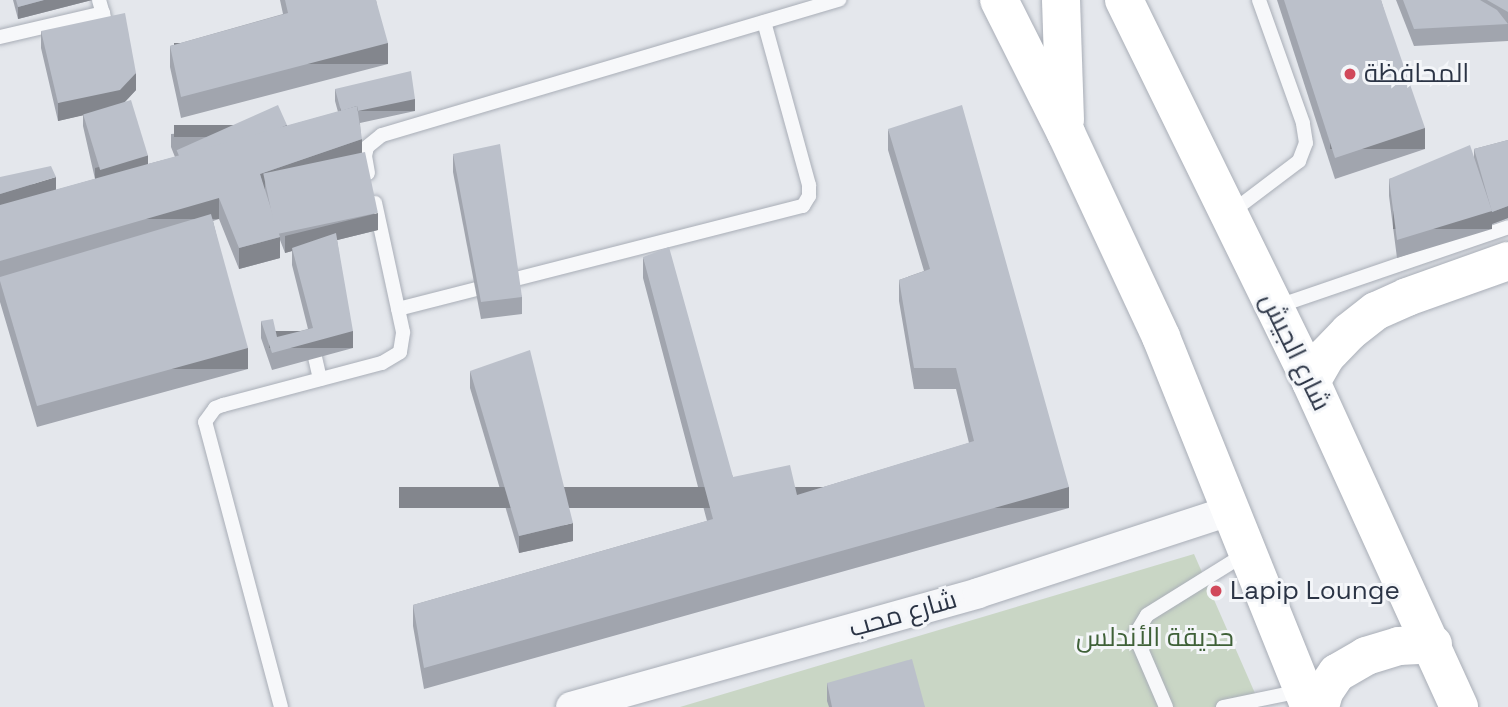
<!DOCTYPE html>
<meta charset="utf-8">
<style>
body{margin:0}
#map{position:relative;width:1508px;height:707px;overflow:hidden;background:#e4e7ec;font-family:"Space Grotesk",Cairo,sans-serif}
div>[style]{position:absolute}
.green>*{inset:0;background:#c9d6c5}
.roads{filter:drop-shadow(0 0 2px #a9aeb7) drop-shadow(0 0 2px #a9aeb7)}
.lane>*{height:14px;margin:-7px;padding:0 7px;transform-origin:7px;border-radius:7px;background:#f7f8fa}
.street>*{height:30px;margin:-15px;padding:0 15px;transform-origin:15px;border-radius:15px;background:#f7f8fa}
.secondary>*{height:38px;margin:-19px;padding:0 19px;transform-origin:19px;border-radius:19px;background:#fff}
.wall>*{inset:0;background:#a1a5ae}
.shaded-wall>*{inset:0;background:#83868d;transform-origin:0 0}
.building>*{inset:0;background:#bbc0ca;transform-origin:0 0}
.dots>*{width:19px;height:19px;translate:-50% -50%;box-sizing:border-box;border:4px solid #f4f6f9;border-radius:50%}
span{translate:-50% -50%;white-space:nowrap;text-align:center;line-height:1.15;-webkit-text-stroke:6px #f4f6f9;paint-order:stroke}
.poi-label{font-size:26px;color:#2b3445}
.left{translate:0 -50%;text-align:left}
.street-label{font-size:26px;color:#2b3445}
.park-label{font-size:26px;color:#3f6138}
</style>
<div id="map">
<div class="green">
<div style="clip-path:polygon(1194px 554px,1261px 707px,680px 707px)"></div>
</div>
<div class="roads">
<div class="lane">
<div style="left:99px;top:0;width:37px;rotate:74deg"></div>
<div style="left:0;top:37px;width:106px;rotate:-13.1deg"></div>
<div style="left:368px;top:173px;width:17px;rotate:-100deg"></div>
<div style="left:365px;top:156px;width:9px;rotate:-77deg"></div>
<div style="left:367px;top:147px;width:19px;rotate:-39deg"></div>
<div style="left:382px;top:135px;width:477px;rotate:-16.5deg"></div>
<div style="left:1229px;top:214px;width:88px;rotate:-37.1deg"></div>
<div style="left:1299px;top:161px;width:19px;rotate:-69deg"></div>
<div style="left:1306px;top:143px;width:20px;rotate:-99deg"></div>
<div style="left:1303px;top:123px;width:131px;rotate:-109.7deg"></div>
<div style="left:1275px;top:307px;width:246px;rotate:-18.9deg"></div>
<div style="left:398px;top:309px;width:418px;rotate:-14.3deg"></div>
<div style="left:803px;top:206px;width:12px;rotate:-59deg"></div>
<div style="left:809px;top:196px;width:11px;rotate:-90deg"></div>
<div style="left:809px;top:185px;width:169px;rotate:-105.4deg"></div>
<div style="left:311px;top:340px;width:40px;rotate:77deg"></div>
<div style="left:281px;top:707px;width:295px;rotate:-104.9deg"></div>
<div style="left:205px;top:422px;width:17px;rotate:-54deg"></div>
<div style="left:215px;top:408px;width:9px;rotate:-21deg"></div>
<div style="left:223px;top:405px;width:164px;rotate:-14.8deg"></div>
<div style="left:382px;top:363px;width:21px;rotate:-31deg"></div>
<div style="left:400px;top:352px;width:20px;rotate:-81deg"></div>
<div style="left:403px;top:332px;width:132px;rotate:-102.2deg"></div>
<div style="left:1166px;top:707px;width:78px;rotate:-113.3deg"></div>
<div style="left:1135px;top:635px;width:23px;rotate:-59deg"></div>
<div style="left:1147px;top:615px;width:115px;rotate:-31.9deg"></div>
<div style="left:1223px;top:707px;width:80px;rotate:-11.6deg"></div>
</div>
<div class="street">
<div style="left:571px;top:707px;width:423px;rotate:-15.6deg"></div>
<div style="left:978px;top:593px;width:267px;rotate:-18.1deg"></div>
</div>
<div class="secondary">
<div style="left:999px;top:0;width:149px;rotate:63.3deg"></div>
<div style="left:1066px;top:133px;width:225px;rotate:65deg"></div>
<div style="left:1161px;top:337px;width:399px;rotate:68.1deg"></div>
<div style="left:1061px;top:0;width:120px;rotate:88.1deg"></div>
<div style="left:1124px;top:0;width:425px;rotate:63.9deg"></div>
<div style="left:1311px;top:382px;width:357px;rotate:65.5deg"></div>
<div style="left:1311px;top:382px;width:30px;rotate:-60deg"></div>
<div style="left:1326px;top:356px;width:33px;rotate:-46deg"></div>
<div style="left:1349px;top:332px;width:34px;rotate:-38deg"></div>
<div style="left:1376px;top:311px;width:34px;rotate:-24deg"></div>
<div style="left:1407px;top:297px;width:107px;rotate:-19.6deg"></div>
<div style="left:1320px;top:707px;width:16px;rotate:-75deg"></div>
<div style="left:1324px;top:692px;width:23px;rotate:-56deg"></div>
<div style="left:1337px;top:673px;width:34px;rotate:-30deg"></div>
<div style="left:1366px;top:656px;width:34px;rotate:-17deg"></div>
<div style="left:1399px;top:646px;width:34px;rotate:-3deg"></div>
</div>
</div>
<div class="wall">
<div style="clip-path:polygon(13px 0,92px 0,18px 19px)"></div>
<div style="clip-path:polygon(280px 0,376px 0,388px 64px,181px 118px,170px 67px,170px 46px,283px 14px)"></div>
<div style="clip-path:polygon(1277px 0,1381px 0,1425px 149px,1335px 179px)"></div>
<div style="clip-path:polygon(1396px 0,1508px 0,1508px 41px,1414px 46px)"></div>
<div style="clip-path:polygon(41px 31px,136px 90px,125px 102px,148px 164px,175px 157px,171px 147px,171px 134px,287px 126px,338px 112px,335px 101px,335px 89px,415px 111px,360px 123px,362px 153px,378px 230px,337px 240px,353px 348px,272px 370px,261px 338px,261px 321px,277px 337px,308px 329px,292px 265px,292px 251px,285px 253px,280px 240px,280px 258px,239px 269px,219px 219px,213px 221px,248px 369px,37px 427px,0 302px,0 177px,56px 190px,95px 179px,83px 126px,83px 115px,58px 121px,41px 48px)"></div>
<div style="clip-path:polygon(888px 129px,1069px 508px,424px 689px,413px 626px,413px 605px,707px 521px,643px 278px,643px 257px,733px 477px,797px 495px,969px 443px,956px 389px,914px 389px,899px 301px,899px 280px,924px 271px,888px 150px)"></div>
<div style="clip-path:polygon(1508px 140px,1508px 218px,1492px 224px,1492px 223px,1492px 229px,1397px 258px,1389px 196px,1389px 179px,1474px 157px,1474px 149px)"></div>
<div style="clip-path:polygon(453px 154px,522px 297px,522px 314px,481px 319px,453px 172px)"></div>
<div style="clip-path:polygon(470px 371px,573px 541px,519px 553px,470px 388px)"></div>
<div style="clip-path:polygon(827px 683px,925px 707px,829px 707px,827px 701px)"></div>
</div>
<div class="shaded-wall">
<div style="clip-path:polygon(44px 0,92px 0,18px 19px,18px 7px)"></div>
<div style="left:388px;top:43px;width:21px;height:214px;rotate:90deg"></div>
<div style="clip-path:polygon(136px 73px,136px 90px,120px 107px,58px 121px,58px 103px)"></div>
<div style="left:415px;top:99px;width:12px;height:75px;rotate:90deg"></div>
<div style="left:287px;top:125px;width:12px;height:113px;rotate:90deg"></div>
<div style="left:1425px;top:128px;width:21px;height:95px;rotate:90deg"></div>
<div style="clip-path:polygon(362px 139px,362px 160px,265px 180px,265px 193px,260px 174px)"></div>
<div style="clip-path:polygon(148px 155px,148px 168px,95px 180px,95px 168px)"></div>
<div style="clip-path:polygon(56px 177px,56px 198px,0 215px,0 194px)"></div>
<div style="left:219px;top:198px;width:21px;height:228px;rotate:90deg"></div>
<div style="clip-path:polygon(1508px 206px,1508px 218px,1492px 224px,1492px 212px)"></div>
<div style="left:1492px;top:211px;width:18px;height:99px;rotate:90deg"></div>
<div style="clip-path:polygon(378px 213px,378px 230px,293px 251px,292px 248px,292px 251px,285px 253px,285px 236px)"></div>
<div style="clip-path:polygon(280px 237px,280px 258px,239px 269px,239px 248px)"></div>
<div style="left:353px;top:331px;width:17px;height:84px;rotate:90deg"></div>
<div style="left:248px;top:348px;width:21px;height:219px;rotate:90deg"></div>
<div style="left:1069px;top:487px;width:21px;height:670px;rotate:90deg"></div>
<div style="clip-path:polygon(573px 523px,573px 541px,519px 553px,519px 536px)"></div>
</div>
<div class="building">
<div style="clip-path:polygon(16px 0,44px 0,18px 7px)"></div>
<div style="clip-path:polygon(285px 0,376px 0,388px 43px,181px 97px,170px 46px,288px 13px)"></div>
<div style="clip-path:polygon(1284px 0,1381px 0,1425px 128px,1335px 158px)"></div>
<div style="clip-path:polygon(1403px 0,1480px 0,1497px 10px,1508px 24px,1414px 29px)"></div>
<div style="clip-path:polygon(1487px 0,1508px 0,1508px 12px)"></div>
<div style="clip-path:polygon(125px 13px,136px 73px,120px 90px,58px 103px,41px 31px)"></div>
<div style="clip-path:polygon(411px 71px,415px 99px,358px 111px,357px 106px,341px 111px,335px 89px)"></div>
<div style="left:131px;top:100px;width:58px;height:50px;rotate:73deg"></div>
<div style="left:278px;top:105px;width:22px;height:111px;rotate:66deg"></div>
<div style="clip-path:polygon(962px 105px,1069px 487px,424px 668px,413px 605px,713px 519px,643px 257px,669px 247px,733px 477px,790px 465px,797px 495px,974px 441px,956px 368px,914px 368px,899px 280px,930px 269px,888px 129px)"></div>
<div style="clip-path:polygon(357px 106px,362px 139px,260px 174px,280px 237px,239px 248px,219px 198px,0 261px,0 205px)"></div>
<div style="clip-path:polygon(1508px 140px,1508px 206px,1492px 212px,1474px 149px)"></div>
<div style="clip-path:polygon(500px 144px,522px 297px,481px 302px,453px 154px)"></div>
<div style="clip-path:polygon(1470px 145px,1492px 211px,1397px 240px,1389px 179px)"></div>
<div style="left:365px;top:152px;width:62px;height:104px;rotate:78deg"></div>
<div style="clip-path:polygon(51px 166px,56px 177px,0 194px,0 177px)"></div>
<div style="clip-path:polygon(211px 214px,248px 348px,37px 406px,0 281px,0 277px)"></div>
<div style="clip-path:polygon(336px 233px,353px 331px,272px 353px,261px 321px,273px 319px,277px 337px,313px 328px,292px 248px)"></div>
<div style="clip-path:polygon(530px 350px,573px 523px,519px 536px,470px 371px)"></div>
<div style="clip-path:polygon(912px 659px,925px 707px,832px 707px,827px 683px)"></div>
</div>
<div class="dots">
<div style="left:1350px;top:74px;background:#d1495b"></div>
<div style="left:1216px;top:591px;background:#d1495b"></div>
</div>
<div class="poi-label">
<span class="left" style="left:1364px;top:74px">المحافظة</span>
<span class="left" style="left:1230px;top:591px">Lapip Lounge</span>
</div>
<div class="street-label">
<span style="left:1295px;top:352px;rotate:64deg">شارع الجيش</span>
<span style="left:903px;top:614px;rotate:-16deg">شارع محب</span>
</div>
<div class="park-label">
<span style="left:1155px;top:638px">حديقة الأندلس</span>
</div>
</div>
